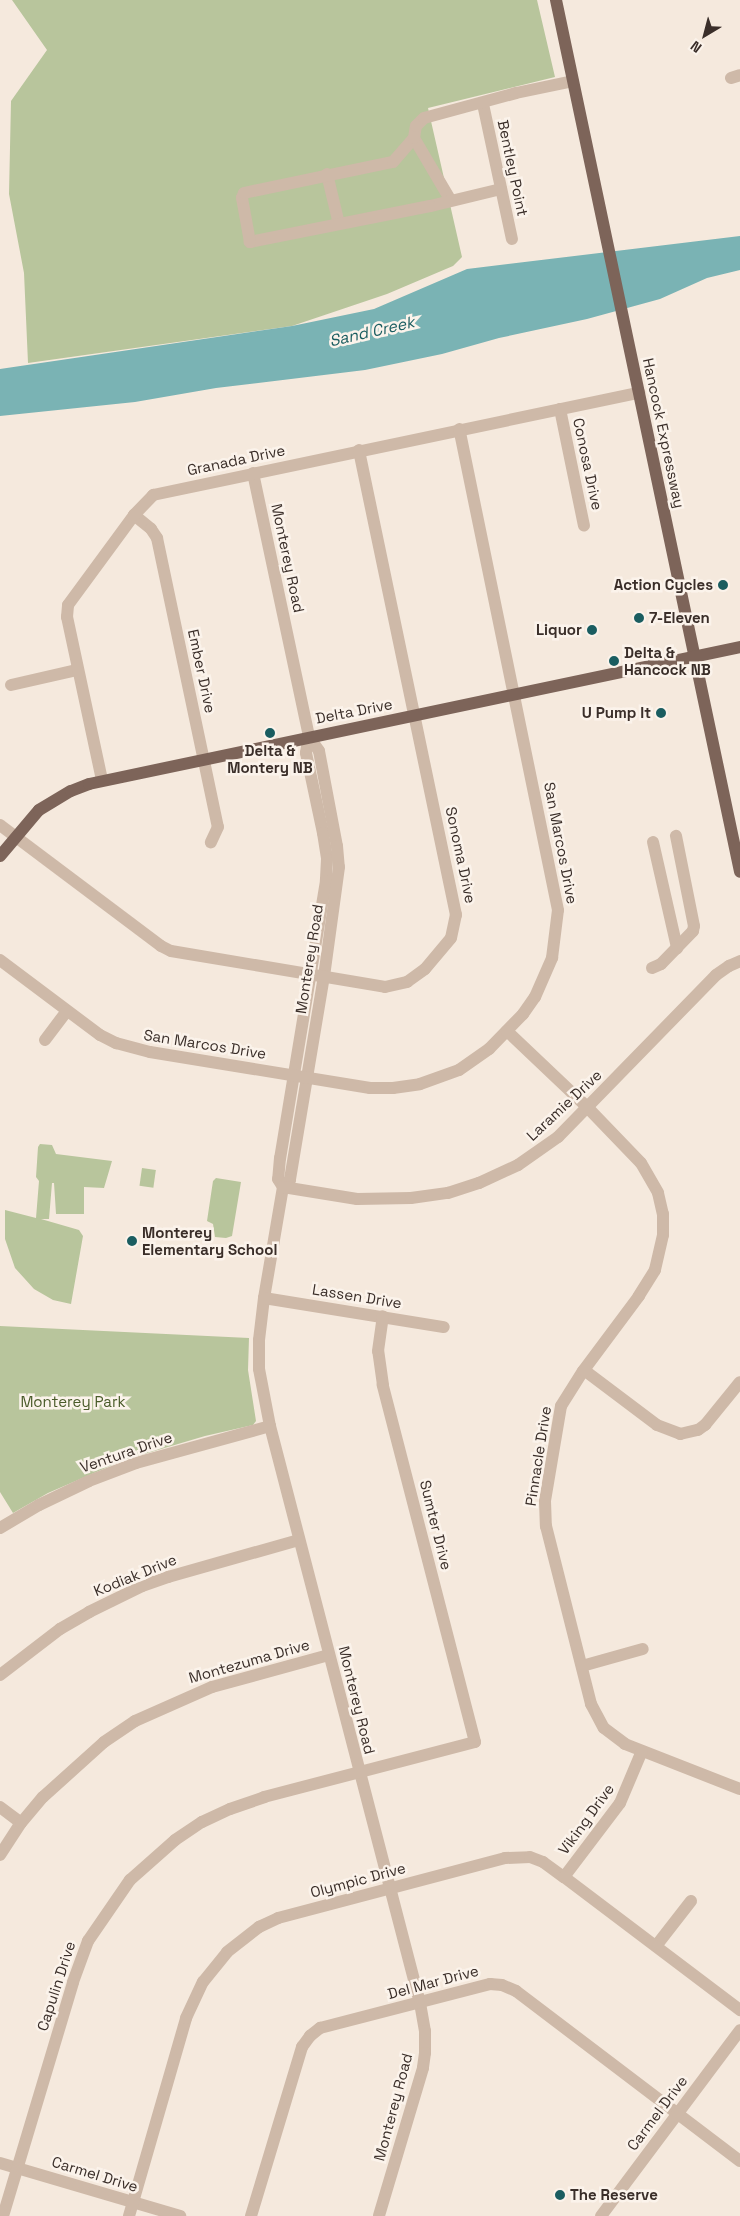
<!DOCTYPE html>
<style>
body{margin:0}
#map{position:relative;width:740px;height:2216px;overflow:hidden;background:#f5e9dd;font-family:"Space Grotesk",sans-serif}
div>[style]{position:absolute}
.green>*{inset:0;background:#b8c59c;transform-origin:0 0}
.water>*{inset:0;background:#7ab3b4}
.minor>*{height:12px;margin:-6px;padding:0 6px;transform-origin:6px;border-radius:6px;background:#ceb9a8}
.major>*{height:12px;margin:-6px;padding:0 6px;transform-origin:6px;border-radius:6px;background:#7d6459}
.dots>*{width:14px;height:14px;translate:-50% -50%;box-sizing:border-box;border:2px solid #fbf3eb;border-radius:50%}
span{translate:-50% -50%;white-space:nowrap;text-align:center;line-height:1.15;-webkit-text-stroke:5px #fbf3eb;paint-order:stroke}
.street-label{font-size:15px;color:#3a2e29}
.poi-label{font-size:15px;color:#3a2e29;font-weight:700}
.right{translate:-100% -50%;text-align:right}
.left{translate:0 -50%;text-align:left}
.park-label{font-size:15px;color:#4a5b2a}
.water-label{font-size:16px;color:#1a5d60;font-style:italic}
.north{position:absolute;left:680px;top:10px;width:50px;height:50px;-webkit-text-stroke:4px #fbf3eb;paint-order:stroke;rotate:217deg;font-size:14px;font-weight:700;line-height:20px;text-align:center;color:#3a2e29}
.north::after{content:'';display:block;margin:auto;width:18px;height:22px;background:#3a2e29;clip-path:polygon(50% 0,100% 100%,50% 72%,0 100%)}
</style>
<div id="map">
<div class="green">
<div style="clip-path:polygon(12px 0,537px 0,555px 77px,428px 108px,462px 257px,453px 266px,387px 294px,292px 326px,28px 363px,24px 273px,9px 194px,11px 101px,47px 50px)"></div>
<div style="clip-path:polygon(40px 1144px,52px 1145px,56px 1154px,112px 1161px,104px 1188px,84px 1187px,84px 1214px,56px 1214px,54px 1183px,52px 1183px,49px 1219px,41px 1219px,79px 1230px,83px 1236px,71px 1304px,53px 1300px,34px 1289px,15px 1268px,5px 1239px,5px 1210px,36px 1218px,39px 1181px,36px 1177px,38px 1147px)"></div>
<div style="left:142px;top:1168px;width:14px;height:18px;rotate:8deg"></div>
<div style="clip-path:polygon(216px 1178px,241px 1182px,232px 1236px,226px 1238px,215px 1237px,213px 1224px,207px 1221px,213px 1181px)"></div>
<div style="clip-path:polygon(0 1326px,249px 1338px,248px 1370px,256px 1421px,253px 1425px,205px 1436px,124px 1460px,48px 1493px,13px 1513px,0 1492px)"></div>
</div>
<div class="water">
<div style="clip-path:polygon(740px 236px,740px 270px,707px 278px,660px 299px,587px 319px,499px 338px,442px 354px,365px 370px,216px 388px,135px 402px,0 416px,0 369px,292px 326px,374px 309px,467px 269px)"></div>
</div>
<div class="minor">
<div style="left:731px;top:78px;width:9px;rotate:-18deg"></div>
<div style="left:483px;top:104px;width:138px;rotate:77.9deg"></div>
<div style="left:414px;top:138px;width:71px;rotate:59.5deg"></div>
<div style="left:327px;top:174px;width:51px;rotate:76.5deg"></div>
<div style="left:501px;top:189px;width:73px;rotate:166.5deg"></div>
<div style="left:430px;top:206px;width:184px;rotate:168.7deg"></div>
<div style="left:250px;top:242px;width:45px;rotate:-100.3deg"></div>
<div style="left:242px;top:198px;width:5px;rotate:-68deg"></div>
<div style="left:244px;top:193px;width:152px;rotate:-11.8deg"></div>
<div style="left:393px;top:162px;width:32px;rotate:-49deg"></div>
<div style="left:414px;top:138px;width:12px;rotate:-81deg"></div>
<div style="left:416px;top:126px;width:11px;rotate:-45deg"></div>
<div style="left:424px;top:118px;width:95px;rotate:-15.2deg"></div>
<div style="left:516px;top:93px;width:58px;rotate:-11.9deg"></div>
<div style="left:560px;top:409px;width:119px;rotate:78.4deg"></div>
<div style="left:253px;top:473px;width:270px;rotate:78deg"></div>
<div style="left:309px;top:737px;width:16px;rotate:101deg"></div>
<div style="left:306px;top:753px;width:82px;rotate:78deg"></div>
<div style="left:323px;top:833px;width:26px;rotate:81deg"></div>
<div style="left:327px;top:859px;width:22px;rotate:93deg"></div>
<div style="left:326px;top:881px;width:281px;rotate:99.4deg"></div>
<div style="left:280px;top:1158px;width:21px;rotate:95deg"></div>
<div style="left:278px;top:1179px;width:9px;rotate:58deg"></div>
<div style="left:134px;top:515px;width:22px;rotate:39deg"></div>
<div style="left:151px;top:529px;width:11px;rotate:56deg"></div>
<div style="left:157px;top:538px;width:295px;rotate:78.1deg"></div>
<div style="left:218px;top:827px;width:17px;rotate:115deg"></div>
<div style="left:11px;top:685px;width:68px;rotate:-12.8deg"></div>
<div style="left:309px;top:737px;width:17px;rotate:54deg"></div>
<div style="left:319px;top:751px;width:97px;rotate:79.3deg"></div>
<div style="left:337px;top:846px;width:21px;rotate:85deg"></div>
<div style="left:339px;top:867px;width:110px;rotate:97.8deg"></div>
<div style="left:324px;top:976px;width:207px;rotate:99.5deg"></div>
<div style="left:290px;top:1180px;width:10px;rotate:135deg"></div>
<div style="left:283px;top:1187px;width:113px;rotate:99.7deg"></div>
<div style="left:264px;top:1298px;width:42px;rotate:96.8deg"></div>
<div style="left:259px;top:1340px;width:29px;rotate:90deg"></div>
<div style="left:259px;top:1369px;width:58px;rotate:79.1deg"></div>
<div style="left:270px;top:1426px;width:596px;rotate:75.43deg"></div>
<div style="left:420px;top:2003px;width:28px;rotate:80deg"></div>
<div style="left:425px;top:2031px;width:22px;rotate:90deg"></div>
<div style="left:425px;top:2053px;width:15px;rotate:98deg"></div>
<div style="left:423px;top:2068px;width:154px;rotate:106.6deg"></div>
<div style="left:102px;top:780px;width:167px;rotate:-102.1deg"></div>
<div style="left:67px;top:617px;width:12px;rotate:-85deg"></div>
<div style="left:68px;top:605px;width:112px;rotate:-53.7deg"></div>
<div style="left:134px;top:515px;width:28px;rotate:-46deg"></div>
<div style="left:153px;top:495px;width:497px;rotate:-11.9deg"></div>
<div style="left:0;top:825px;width:201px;rotate:36.9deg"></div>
<div style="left:161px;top:946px;width:11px;rotate:27deg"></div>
<div style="left:171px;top:951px;width:217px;rotate:9.5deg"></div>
<div style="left:385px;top:987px;width:23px;rotate:-13deg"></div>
<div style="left:407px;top:982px;width:22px;rotate:-36deg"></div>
<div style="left:425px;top:969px;width:40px;rotate:-50deg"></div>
<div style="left:451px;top:938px;width:24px;rotate:-78deg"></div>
<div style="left:456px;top:915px;width:475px;rotate:-101.8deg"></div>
<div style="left:653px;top:842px;width:109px;rotate:77.2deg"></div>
<div style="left:0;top:960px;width:125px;rotate:36.9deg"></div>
<div style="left:100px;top:1035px;width:18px;rotate:27deg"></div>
<div style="left:116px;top:1043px;width:35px;rotate:15deg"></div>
<div style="left:150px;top:1052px;width:223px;rotate:9.3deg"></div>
<div style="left:370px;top:1088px;width:23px"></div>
<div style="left:393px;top:1088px;width:27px;rotate:-8deg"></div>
<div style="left:420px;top:1084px;width:41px;rotate:-19.7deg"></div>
<div style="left:459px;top:1070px;width:37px;rotate:-35deg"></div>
<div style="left:489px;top:1049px;width:49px;rotate:-45.8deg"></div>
<div style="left:523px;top:1014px;width:21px;rotate:-55deg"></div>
<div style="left:535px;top:997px;width:43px;rotate:-66.4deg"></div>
<div style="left:552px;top:958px;width:48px;rotate:-82.9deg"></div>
<div style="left:558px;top:910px;width:491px;rotate:-101.6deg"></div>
<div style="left:652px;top:968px;width:10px;rotate:-24deg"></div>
<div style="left:661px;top:964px;width:46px;rotate:-45.9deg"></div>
<div style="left:693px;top:931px;width:5px;rotate:-79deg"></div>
<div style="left:694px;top:926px;width:92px;rotate:-101.3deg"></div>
<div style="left:507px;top:1031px;width:112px;rotate:43.5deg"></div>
<div style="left:588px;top:1108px;width:76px;rotate:46.1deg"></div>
<div style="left:641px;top:1163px;width:34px;rotate:60deg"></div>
<div style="left:658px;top:1193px;width:22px;rotate:77deg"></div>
<div style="left:663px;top:1214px;width:21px;rotate:90deg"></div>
<div style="left:663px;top:1235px;width:36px;rotate:103deg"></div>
<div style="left:655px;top:1270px;width:31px;rotate:122deg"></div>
<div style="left:639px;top:1296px;width:94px;rotate:126.7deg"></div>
<div style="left:583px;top:1371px;width:41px;rotate:122.2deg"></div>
<div style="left:561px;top:1406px;width:96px;rotate:99.6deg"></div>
<div style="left:545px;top:1501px;width:25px;rotate:88deg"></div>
<div style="left:546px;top:1526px;width:184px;rotate:75.8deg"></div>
<div style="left:591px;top:1704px;width:27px;rotate:62deg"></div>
<div style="left:604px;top:1728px;width:26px;rotate:37deg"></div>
<div style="left:625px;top:1744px;width:123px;rotate:21.4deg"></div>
<div style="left:45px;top:1040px;width:36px;rotate:-53deg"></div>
<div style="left:283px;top:1187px;width:75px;rotate:9.2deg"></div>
<div style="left:357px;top:1199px;width:54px;rotate:-1.1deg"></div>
<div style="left:411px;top:1198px;width:37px;rotate:-8deg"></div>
<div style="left:448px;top:1193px;width:33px;rotate:-18deg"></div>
<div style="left:479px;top:1183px;width:43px;rotate:-24.8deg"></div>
<div style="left:518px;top:1165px;width:49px;rotate:-35deg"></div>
<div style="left:558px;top:1137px;width:226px;rotate:-45.7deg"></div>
<div style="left:716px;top:975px;width:16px;rotate:-35deg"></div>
<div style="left:729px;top:966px;width:12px;rotate:-24deg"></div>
<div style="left:264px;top:1298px;width:182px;rotate:9.2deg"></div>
<div style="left:584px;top:1370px;width:91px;rotate:37deg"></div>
<div style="left:657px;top:1425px;width:25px;rotate:21deg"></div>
<div style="left:680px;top:1434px;width:18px;rotate:-13deg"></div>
<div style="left:698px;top:1430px;width:9px;rotate:-36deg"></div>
<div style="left:705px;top:1425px;width:55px;rotate:-50.9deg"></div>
<div style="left:0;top:1528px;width:45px;rotate:-30.5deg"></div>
<div style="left:39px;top:1505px;width:55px;rotate:-25.6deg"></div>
<div style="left:89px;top:1481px;width:50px;rotate:-21deg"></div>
<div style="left:136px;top:1463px;width:139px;rotate:-15.4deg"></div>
<div style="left:582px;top:1666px;width:63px;rotate:-15.6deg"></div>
<div style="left:0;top:1675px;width:76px;rotate:-37.5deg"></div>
<div style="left:60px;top:1629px;width:34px;rotate:-30deg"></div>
<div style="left:89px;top:1612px;width:59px;rotate:-26.1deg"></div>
<div style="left:142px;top:1586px;width:28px;rotate:-19deg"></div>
<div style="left:168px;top:1577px;width:136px;rotate:-15.8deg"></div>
<div style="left:0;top:1807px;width:26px;rotate:37deg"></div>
<div style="left:0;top:1855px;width:38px;rotate:-57deg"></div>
<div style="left:21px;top:1823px;width:34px;rotate:-50deg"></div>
<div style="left:43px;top:1797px;width:82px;rotate:-42deg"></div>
<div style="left:104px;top:1742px;width:37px;rotate:-34deg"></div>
<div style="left:135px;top:1721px;width:84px;rotate:-23.8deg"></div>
<div style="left:212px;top:1687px;width:121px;rotate:-15.3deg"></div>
<div style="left:564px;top:1877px;width:93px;rotate:-52.9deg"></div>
<div style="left:620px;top:1803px;width:56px;rotate:-67.1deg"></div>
<div style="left:656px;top:1946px;width:57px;rotate:-52.1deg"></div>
<div style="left:0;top:2163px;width:188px;rotate:16.4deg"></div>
<div style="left:3px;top:2216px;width:244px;rotate:-73.3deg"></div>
<div style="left:73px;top:1982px;width:44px;rotate:-69.9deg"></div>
<div style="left:88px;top:1941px;width:74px;rotate:-55.5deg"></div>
<div style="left:130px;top:1880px;width:60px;rotate:-41.6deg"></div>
<div style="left:175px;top:1840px;width:32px;rotate:-34deg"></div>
<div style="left:202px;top:1822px;width:31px;rotate:-25deg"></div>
<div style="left:230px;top:1809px;width:36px;rotate:-19deg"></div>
<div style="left:264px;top:1797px;width:218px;rotate:-14.6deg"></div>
<div style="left:475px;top:1742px;width:369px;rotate:-104.5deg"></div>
<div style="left:383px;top:1385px;width:34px;rotate:-98deg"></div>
<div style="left:378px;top:1351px;width:35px;rotate:-82deg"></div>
<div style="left:129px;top:2216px;width:206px;rotate:-73.9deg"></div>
<div style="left:186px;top:2018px;width:40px;rotate:-65deg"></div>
<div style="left:203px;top:1982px;width:38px;rotate:-51deg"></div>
<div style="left:227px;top:1952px;width:41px;rotate:-38deg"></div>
<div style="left:259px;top:1927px;width:21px;rotate:-25deg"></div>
<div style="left:278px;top:1918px;width:235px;rotate:-14.8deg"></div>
<div style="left:505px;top:1858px;width:25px;rotate:-2deg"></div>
<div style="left:530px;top:1857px;width:14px;rotate:21deg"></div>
<div style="left:543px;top:1862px;width:26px;rotate:36deg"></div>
<div style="left:564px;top:1877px;width:221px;rotate:37.1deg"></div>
<div style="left:251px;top:2216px;width:177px;rotate:-73.2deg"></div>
<div style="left:302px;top:2047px;width:14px;rotate:-54deg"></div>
<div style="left:310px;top:2036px;width:13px;rotate:-39deg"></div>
<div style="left:320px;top:2028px;width:176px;rotate:-14.5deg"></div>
<div style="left:490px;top:1984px;width:12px;rotate:5deg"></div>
<div style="left:502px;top:1985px;width:15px;rotate:23deg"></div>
<div style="left:516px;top:1991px;width:281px;rotate:37.2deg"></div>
<div style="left:601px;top:2216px;width:232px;rotate:-53.2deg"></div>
</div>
<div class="major">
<div style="left:556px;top:0;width:891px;rotate:78.08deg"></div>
<div style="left:0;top:856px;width:60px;rotate:-49.7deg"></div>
<div style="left:39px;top:810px;width:37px;rotate:-31deg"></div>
<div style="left:71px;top:791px;width:19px;rotate:-21deg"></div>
<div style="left:89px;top:784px;width:665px;rotate:-11.88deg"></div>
</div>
<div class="dots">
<div style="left:723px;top:585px;background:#1a5d60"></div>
<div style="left:639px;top:618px;background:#1a5d60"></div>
<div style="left:592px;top:630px;background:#1a5d60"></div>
<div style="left:614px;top:661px;background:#1a5d60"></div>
<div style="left:661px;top:713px;background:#1a5d60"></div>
<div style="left:270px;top:733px;background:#1a5d60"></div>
<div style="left:132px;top:1241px;background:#1a5d60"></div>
<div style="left:560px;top:2195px;background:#1a5d60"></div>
</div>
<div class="street-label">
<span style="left:513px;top:168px;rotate:78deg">Bentley Point</span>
<span style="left:664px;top:433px;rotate:78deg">Hancock Expressway</span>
<span style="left:236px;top:460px;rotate:-12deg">Granada Drive</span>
<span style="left:588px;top:464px;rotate:78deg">Conosa Drive</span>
<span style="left:288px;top:558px;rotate:78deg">Monterey Road</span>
<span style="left:202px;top:671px;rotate:78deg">Ember Drive</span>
<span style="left:354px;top:711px;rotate:-11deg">Delta Drive</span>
<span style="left:561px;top:843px;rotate:79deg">San Marcos Drive</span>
<span style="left:461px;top:855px;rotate:78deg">Sonoma Drive</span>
<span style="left:309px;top:959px;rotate:-81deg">Monterey Road</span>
<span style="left:205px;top:1044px;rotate:9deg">San Marcos Drive</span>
<span style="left:564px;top:1105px;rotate:-43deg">Laramie Drive</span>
<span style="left:357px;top:1296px;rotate:9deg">Lassen Drive</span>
<span style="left:126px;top:1452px;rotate:-19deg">Ventura Drive</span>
<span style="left:538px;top:1456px;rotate:-81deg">Pinnacle Drive</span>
<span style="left:436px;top:1525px;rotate:76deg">Sumter Drive</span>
<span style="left:135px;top:1575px;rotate:-22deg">Kodiak Drive</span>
<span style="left:249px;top:1661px;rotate:-16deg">Montezuma Drive</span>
<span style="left:357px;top:1700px;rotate:76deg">Monterey Road</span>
<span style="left:586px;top:1819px;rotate:-54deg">Viking Drive</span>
<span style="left:358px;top:1880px;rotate:-15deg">Olympic Drive</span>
<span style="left:433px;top:1982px;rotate:-15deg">Del Mar Drive</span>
<span style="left:56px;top:1986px;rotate:-72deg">Capulin Drive</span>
<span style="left:393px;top:2107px;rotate:-75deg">Monterey Road</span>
<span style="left:657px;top:2113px;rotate:-53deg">Carmel Drive</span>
<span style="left:95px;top:2174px;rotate:17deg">Carmel Drive</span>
</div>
<div class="poi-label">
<span class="right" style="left:713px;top:585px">Action Cycles</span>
<span class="left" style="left:649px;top:618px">7-Eleven</span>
<span class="right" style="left:582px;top:630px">Liquor</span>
<span class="left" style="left:624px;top:661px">Delta &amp;<br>Hancock NB</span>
<span class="right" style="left:651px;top:713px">U Pump It</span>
<span style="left:270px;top:759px">Delta &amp;<br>Montery NB</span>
<span class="left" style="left:142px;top:1241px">Monterey<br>Elementary School</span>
<span class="left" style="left:570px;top:2195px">The Reserve</span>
</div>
<div class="park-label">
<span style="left:73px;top:1402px">Monterey Park</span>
</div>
<div class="water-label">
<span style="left:372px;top:332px;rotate:-13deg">Sand Creek</span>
</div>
<div class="north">N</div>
</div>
